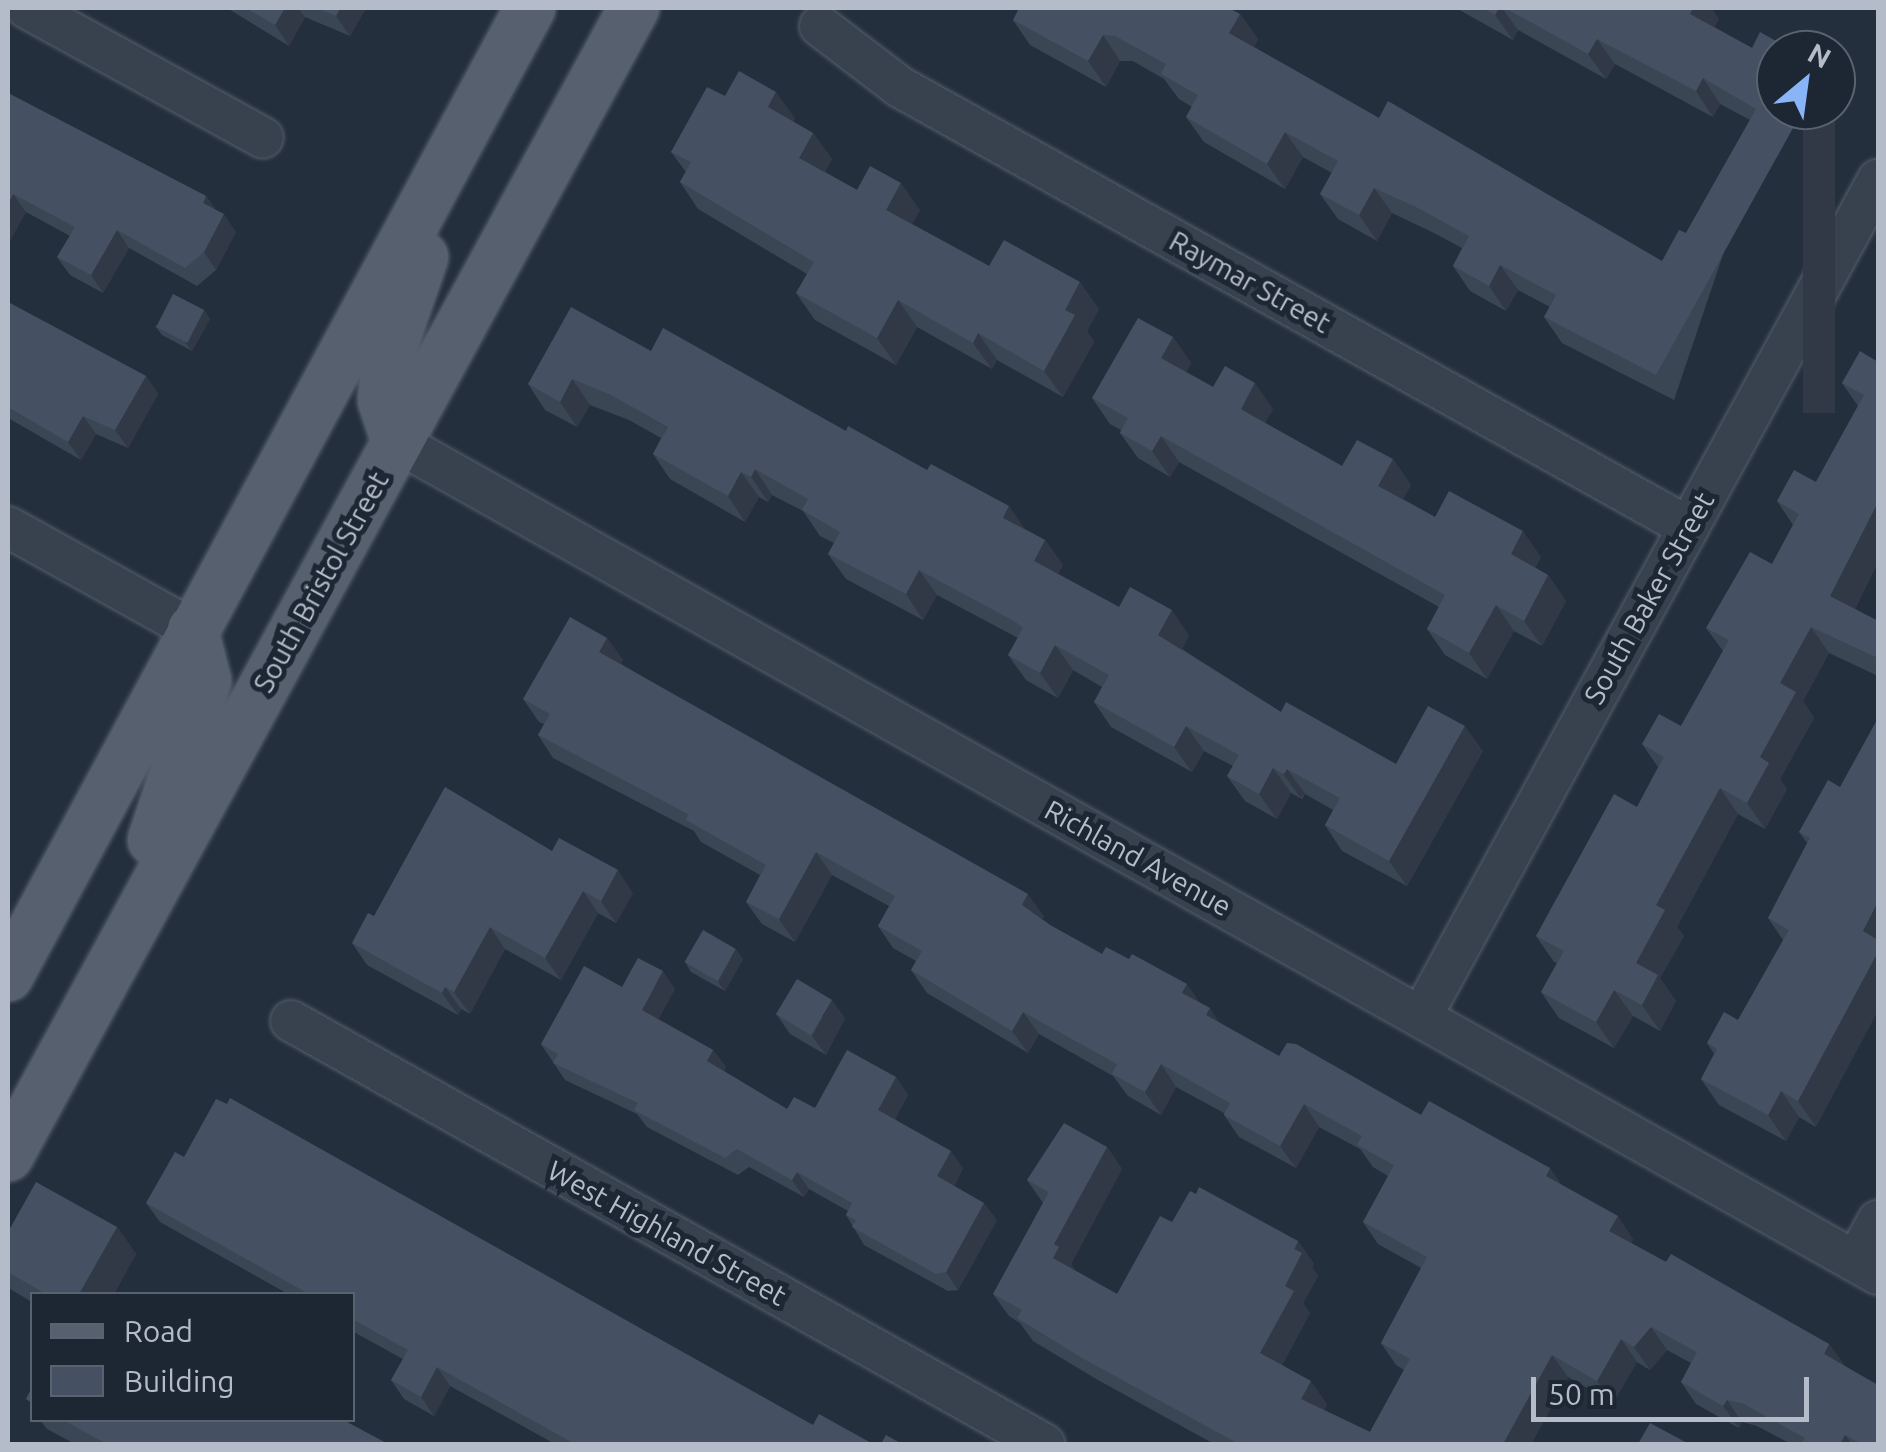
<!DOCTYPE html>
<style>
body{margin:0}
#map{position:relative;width:1886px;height:1452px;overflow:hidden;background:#242f3e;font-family:Ubuntu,sans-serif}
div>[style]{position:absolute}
.roads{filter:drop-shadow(0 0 2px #565f6c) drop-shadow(0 0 2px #565f6c)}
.minor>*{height:40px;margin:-20px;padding:0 20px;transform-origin:20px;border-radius:20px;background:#38414e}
.major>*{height:50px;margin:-25px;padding:0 25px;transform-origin:25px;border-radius:25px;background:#56606e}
.wall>*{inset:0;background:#3b4654}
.shaded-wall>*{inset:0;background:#303945;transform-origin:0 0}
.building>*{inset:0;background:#455162;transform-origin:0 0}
span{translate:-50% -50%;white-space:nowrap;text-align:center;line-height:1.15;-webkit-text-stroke:10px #1d2633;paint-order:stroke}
.street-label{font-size:28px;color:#b4bcc9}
.frame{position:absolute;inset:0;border:10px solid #b4bcc9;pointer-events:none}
.legend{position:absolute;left:30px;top:1292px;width:325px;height:130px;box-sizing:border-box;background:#1d2633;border:2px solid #59626f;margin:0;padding:12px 18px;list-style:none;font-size:30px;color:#b4bcc9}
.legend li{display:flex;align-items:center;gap:20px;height:50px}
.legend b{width:50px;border:2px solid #59626f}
.north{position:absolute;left:1756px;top:30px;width:100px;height:100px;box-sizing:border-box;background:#1d2633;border:2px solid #59626f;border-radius:50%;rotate:29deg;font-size:28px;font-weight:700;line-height:40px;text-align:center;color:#b4bcc9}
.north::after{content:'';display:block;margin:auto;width:35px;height:45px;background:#8ab4f8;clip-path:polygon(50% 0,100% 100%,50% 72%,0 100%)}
.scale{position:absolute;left:1531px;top:1377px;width:278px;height:45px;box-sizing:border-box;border:5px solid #b4bcc9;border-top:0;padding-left:12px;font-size:30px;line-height:35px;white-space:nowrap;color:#b4bcc9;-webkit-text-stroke:8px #1d2633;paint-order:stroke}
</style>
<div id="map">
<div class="roads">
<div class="minor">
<div style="left:27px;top:8px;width:269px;rotate:28.8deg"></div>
<div style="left:820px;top:26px;width:101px;rotate:37.3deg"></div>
<div style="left:900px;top:87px;width:903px;rotate:29.18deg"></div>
<div style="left:397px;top:442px;width:1699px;rotate:29.33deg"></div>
<div style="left:8px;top:527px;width:212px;rotate:29.1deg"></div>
<div style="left:1421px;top:1017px;width:954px;rotate:-61.37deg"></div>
<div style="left:291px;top:1021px;width:864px;rotate:29.33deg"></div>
<div style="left:1856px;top:1261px;width:46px;rotate:-61.2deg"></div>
</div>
<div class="major">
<div style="left:397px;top:442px;width:44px;rotate:-108.4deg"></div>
<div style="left:383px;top:400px;width:39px;rotate:-84deg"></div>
<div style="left:387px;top:361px;width:110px;rotate:-70.9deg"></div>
<div style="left:153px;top:840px;width:168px;rotate:-71.6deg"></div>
<div style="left:206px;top:681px;width:53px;rotate:-104.3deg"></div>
<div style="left:8px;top:976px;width:1100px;rotate:-61.66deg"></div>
<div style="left:8px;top:1156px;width:1308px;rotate:-61.4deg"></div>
</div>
</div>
<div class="wall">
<div style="clip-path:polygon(227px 8px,366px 8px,350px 36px,305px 17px,289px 46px)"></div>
<div style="clip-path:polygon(1456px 8px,1711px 8px,1719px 19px,1714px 27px,1752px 48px,1792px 50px,1674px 400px,1562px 343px,1544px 317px,1550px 307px,1518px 290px,1506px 311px,1470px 291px,1453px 266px,1462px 248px,1434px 233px,1392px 213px,1377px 241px,1338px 219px,1320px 194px,1332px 173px,1303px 157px,1285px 189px,1204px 142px,1186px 117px,1192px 107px,1179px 99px,1164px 79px,1133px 61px,1120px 61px,1106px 87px,1030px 45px,1013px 20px,1240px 14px,1258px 39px,1254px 47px,1379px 118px,1662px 261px,1686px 233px,1750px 120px,1720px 104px,1713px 117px,1615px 64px,1606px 79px,1518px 30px,1513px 40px)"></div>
<div style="clip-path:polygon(8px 93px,206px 196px,216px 210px,236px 232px,216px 270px,197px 286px,129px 248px,103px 293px,70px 275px,57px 257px,70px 236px,26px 212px,9px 242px,8px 241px)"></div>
<div style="clip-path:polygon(725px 96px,795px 118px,793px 122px,813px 133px,832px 159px,825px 172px,857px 190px,920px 210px,912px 224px,989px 266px,1099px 309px,1087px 331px,1094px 342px,1063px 397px,997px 360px,992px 369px,917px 327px,896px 365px,815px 320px,796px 293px,807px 274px,698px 209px,680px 182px,686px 172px,671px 152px)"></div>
<div style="clip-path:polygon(8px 302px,146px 376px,158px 394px,128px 448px,96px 434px,81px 460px,8px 418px)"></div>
<div style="clip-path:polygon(204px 310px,210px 319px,192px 351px,162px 335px,155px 326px)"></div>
<div style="clip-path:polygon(1173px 337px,1191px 363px,1186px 372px,1213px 387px,1273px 409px,1265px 423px,1342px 466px,1393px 459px,1411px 485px,1403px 499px,1435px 517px,1541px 557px,1535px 568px,1548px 575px,1566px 601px,1542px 646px,1514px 631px,1487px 679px,1445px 655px,1427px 629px,1439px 607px,1179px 462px,1170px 477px,1138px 458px,1120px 433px,1121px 430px,1110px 424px,1092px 398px)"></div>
<div style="clip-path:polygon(651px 351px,846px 431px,1045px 540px,1063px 565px,1058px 574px,1119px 607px,1189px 635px,1182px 649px,1281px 712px,1396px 764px,1483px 751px,1407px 886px,1342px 851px,1325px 825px,1333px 810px,1305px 794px,1302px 799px,1291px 793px,1277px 819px,1245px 801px,1227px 776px,1233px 766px,1204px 751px,1192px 772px,1111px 727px,1094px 702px,1102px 687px,1073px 670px,1058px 698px,1026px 680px,1008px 655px,1018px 638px,937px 595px,923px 620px,846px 579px,828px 554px,834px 543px,820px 536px,803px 511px,772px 495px,768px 502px,759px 497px,745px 522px,670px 479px,653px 454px,661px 438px,629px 420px,590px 405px,577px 427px,545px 410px,528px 384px)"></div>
<div style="clip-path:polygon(1878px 362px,1878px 562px,1855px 609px,1878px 621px,1878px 676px,1829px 653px,1803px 701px,1814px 718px,1780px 779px,1787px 789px,1765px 829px,1738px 814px,1677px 927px,1684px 936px,1660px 978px,1676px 1001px,1660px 1031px,1633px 1016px,1614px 1048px,1559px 1018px,1541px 992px,1557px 963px,1554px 962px,1536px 936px,1637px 807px,1658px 767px,1642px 744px,1681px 726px,1723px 651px,1706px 628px,1772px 564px,1793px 525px,1777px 501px,1816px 482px,1858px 406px,1842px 383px)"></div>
<div style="clip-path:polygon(607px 638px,623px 660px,621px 664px,1044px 916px,1042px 919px,1050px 925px,1102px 954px,1201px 1004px,1220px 1023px,1279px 1056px,1550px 1168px,1562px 1186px,1633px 1239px,1631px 1243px,1666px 1262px,1829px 1344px,1845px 1366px,1878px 1444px,1791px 1444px,1757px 1426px,1742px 1422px,1739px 1428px,1696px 1404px,1681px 1382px,1691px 1363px,1667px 1350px,1650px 1370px,1637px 1362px,1613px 1403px,1568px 1377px,1531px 1444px,1214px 1444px,1098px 1380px,1033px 1341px,1020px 1323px,1009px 1316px,993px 1294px,1043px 1203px,1027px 1180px,1107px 1147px,1122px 1169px,1071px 1264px,1074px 1270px,1117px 1294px,1172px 1222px,1298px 1241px,1314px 1264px,1312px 1267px,1318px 1276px,1303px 1303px,1310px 1313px,1282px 1365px,1327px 1404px,1324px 1410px,1370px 1432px,1404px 1370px,1396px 1365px,1381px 1343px,1421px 1268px,1378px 1244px,1363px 1222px,1388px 1176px,1373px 1167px,1360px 1149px,1319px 1127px,1296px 1168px,1239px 1137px,1224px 1115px,1224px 1113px,1176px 1087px,1161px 1115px,1128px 1096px,1113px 1076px,1039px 1034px,1028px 1053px,927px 993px,911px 970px,916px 961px,893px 948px,878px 926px,889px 906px,832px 875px,795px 942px,762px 924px,746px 902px,760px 875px,701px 842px,694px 831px,553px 758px,538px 735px,544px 724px,539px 722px,523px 699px)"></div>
<div style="clip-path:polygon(1840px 787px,1816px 1127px,1799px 1117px,1786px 1141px,1719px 1105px,1701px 1079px,1714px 1054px,1707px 1043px,1738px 1020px,1783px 940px,1768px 918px,1807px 843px,1799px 832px)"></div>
<div style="clip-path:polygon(552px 851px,633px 893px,616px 923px,598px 913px,561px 980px,505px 949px,470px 1014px,461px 1009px,458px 1015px,367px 965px,352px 943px)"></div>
<div style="clip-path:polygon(743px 959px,725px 991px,691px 972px,685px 962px)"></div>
<div style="clip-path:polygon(622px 987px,675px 989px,658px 1019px,713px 1050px,726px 1067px,724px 1071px,787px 1109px,815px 1108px,896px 1077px,908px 1095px,895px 1119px,963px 1168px,954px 1186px,997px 1220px,958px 1290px,948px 1291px,864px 1245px,846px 1215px,848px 1211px,809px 1189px,804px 1197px,749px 1167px,738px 1175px,647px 1127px,637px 1114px,565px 1080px,541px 1044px)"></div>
<div style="clip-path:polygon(777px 1015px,845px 1018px,826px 1055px,790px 1034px)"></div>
<div style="clip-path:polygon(184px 1157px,813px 1425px,873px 1444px,555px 1444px,450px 1386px,434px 1416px,404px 1399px,391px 1380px,403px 1359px,352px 1331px,352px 1294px,288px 1294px,160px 1222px,146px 1203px)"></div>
<div style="clip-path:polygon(117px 1227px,136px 1254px,114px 1294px,32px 1294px,32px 1302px,10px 1289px,8px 1286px,8px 1232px)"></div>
<div style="clip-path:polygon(40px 1420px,343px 1420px,388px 1444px,75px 1444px,47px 1429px)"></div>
</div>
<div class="shaded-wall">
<div style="clip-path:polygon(285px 8px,298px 8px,305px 17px,289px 46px,275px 25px)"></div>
<div style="clip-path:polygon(340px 8px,366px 8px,350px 36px,336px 16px)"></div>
<div style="clip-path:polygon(1499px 8px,1502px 8px,1518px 30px,1513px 40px,1495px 15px)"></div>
<div style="clip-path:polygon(1693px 8px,1711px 8px,1719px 19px,1707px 40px,1690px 14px)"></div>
<div style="clip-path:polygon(1240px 14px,1258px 39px,1247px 59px,1229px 33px)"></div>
<div style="clip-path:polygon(1103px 35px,1120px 61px,1106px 87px,1088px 61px)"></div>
<div style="clip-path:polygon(1597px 39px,1615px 64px,1606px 79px,1588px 54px)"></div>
<div style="clip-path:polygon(1703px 78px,1720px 104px,1713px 117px,1696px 91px)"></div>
<div style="clip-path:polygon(1836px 83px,1843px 94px,1836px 107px)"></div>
<div style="clip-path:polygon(776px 92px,795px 118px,786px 134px,768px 107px)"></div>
<div style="left:1803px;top:110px;width:32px;height:303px"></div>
<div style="clip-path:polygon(1285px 132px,1303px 157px,1285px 189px,1267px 164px)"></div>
<div style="clip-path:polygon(813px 133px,832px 159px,818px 185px,799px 158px)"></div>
<div style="clip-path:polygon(901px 183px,920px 210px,905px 236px,886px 210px)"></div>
<div style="clip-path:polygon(1374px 188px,1392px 213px,1377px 241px,1359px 215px)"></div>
<div style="clip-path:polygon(13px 194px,26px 212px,9px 242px,8px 240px,8px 204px)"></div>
<div style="clip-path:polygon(206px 196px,219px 214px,203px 203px)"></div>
<div style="clip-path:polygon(224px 214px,236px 232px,216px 270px,204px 252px)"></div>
<div style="clip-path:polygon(117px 230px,129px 248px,103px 293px,91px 275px)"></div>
<div style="clip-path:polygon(1500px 265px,1518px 290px,1506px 311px,1489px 286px)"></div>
<div style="clip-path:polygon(1080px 282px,1099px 309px,1087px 331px,1094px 342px,1063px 397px,1044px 371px,1065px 310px)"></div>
<div style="clip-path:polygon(898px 300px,917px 327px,896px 365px,877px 338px)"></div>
<div style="clip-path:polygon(204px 310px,210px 319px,192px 351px,185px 342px)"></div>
<div style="clip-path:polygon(978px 333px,997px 360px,992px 369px,973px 343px)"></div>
<div style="clip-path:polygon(1173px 337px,1191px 363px,1179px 384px,1161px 358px)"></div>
<div style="clip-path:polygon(146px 376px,158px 394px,128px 448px,115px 430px)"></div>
<div style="clip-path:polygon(572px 379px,590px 405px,577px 427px,560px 402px)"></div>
<div style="clip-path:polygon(1255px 383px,1273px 409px,1259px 435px,1241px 409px)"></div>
<div style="clip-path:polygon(83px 416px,96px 434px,81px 460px,68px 442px)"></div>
<div style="clip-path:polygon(1161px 436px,1179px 462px,1170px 477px,1152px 451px)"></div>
<div style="clip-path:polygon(1393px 459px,1411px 485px,1396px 512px,1378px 486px)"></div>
<div style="clip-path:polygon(755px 469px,772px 495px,768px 502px,751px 477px)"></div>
<div style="clip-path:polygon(741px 472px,759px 497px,745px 522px,728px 496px)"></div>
<div style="clip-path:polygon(1009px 506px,1027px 532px,1003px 518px)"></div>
<div style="clip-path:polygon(1876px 506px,1878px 510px,1878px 562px,1849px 622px,1830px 596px)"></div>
<div style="clip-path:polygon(1523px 531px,1541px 557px,1529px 580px,1511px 554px)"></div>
<div style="clip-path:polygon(1045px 540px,1063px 565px,1051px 586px,1034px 561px)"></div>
<div style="clip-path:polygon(919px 570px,937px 595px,923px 620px,906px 594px)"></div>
<div style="clip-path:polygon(1548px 575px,1566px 601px,1542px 646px,1524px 621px)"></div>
<div style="clip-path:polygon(1496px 605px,1514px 631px,1487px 679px,1469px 653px)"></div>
<div style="clip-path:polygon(1172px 610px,1189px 635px,1176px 660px,1158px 635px)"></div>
<div style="clip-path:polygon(1811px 627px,1829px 653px,1803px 701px,1814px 718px,1780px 779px,1787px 789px,1765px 829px,1747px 803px,1780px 683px)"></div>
<div style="clip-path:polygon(607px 638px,623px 660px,615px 674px,599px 652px)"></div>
<div style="clip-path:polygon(1055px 645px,1073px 670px,1058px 698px,1040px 673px)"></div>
<div style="clip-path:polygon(1186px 726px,1204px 751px,1192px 772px,1174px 747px)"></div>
<div style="clip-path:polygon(1465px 726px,1483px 751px,1407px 886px,1389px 861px)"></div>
<div style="clip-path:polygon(1273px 768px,1291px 793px,1277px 819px,1259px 794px)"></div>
<div style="left:1287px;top:769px;width:31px;height:6px;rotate:54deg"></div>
<div style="clip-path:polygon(1720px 788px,1738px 814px,1677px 927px,1684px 936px,1660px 978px,1676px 1001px,1660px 1031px,1642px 1005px,1636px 963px,1656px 905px)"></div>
<div style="clip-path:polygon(816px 852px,832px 875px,795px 942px,779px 919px)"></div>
<div style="clip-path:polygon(618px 870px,633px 893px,616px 923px,601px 901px)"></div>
<div style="clip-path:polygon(583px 891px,598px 913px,561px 980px,545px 958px)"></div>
<div style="clip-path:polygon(1028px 894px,1044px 916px,1038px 927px,1022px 905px)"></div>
<div style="clip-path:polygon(1878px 902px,1878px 1011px,1816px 1127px,1798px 1101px,1863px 931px)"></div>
<div style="clip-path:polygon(490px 927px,505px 949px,470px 1014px,454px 992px)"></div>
<div style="clip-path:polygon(736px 949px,743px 959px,725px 991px,718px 982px)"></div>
<div style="clip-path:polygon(663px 971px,675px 989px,654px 1028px,642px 1010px)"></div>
<div style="clip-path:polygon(1187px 984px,1203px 1007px,1182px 993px)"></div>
<div style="clip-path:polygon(445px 987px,461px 1009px,458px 1015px,442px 993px)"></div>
<div style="clip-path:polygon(1614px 990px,1633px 1016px,1614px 1048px,1596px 1022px)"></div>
<div style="clip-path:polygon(832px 1000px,845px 1018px,826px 1055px,812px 1036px)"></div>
<div style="clip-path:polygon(1210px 1008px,1225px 1031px,1206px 1015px)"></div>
<div style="clip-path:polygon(1023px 1012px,1039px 1034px,1028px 1053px,1012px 1031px)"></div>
<div style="clip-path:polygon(713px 1050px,726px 1067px,719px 1079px,707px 1061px)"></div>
<div style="clip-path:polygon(1161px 1064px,1176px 1087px,1161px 1115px,1145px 1092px)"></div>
<div style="clip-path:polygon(896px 1077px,908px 1095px,890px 1128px,878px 1110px)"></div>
<div style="clip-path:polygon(1781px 1091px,1799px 1117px,1786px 1141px,1768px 1115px)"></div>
<div style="clip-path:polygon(1304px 1104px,1319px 1127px,1296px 1168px,1280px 1146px)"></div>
<div style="clip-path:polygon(1107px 1147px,1122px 1169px,1071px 1264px,1075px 1269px,1069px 1281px,1053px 1258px,1054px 1244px)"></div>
<div style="clip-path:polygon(951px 1151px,963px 1168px,949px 1194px,937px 1176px)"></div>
<div style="clip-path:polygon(1550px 1168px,1566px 1191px,1546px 1176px)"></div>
<div style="clip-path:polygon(797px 1172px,809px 1189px,804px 1197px,792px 1180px)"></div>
<div style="clip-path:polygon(984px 1203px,997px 1220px,958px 1290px,946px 1272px)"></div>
<div style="clip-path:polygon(1618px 1216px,1633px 1239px,1625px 1253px,1609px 1231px)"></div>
<div style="clip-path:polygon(117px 1227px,136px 1254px,114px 1294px,79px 1294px)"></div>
<div style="clip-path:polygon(1298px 1241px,1314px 1264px,1312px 1267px,1318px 1276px,1303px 1303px,1310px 1313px,1276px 1375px,1260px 1353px)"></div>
<div style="clip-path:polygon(1651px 1327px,1667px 1350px,1650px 1370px,1634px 1347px)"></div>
<div style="clip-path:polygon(1621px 1339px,1637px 1362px,1613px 1403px,1597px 1381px)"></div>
<div style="clip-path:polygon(1829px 1344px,1845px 1366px,1824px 1354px)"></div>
<div style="clip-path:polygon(1552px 1355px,1568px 1377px,1531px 1444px,1503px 1444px)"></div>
<div style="clip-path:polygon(437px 1367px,450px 1386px,434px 1416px,421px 1397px)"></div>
<div style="clip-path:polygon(1311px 1381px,1327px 1404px,1317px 1422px,1301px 1399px)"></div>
<div style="clip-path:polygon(1727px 1400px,1742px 1422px,1739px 1428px,1723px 1406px)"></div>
<div style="clip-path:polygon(1845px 1435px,1852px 1444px,1840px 1444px)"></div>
</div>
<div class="building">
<div style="clip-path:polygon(246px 8px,285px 8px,275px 25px)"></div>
<div style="clip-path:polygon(317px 8px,340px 8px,336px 16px)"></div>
<div style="clip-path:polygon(1019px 8px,1229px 8px,1240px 14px,1229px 33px,1379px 118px,1388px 101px,1662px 261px,1679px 230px,1686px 233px,1756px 109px,1703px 78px,1696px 91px,1597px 39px,1588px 54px,1505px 8px,1693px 8px,1690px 14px,1752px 48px,1760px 32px,1792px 50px,1776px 50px,1776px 110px,1803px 110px,1656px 375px,1544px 317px,1556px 295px,1500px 265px,1489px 286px,1453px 266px,1469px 236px,1416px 207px,1374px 188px,1359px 215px,1320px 194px,1338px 161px,1285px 132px,1267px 164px,1186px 117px,1198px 95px,1161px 74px,1166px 64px,1115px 36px,1103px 35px,1088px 61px,1013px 20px)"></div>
<div style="clip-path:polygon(1483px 8px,1499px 8px,1495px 15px)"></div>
<div style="clip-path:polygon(739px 71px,776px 92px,768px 107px,813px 133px,799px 158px,857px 190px,870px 166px,901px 183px,886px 210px,989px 266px,1004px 240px,1080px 282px,1065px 310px,1075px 315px,1044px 371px,978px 333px,973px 343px,898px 300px,877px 338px,796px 293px,814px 262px,680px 182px,691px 162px,671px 152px,707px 87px,725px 96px)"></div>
<div style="clip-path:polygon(8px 93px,206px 196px,203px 203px,224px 214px,204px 252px,185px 268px,117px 230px,91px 275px,57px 257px,75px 227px,13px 194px,8px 204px)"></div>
<div style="left:173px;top:294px;width:35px;height:37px;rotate:27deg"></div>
<div style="clip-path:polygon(8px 302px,146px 376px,115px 430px,83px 416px,68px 442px,8px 407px)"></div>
<div style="clip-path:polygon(571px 307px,651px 351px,663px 328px,846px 431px,848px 426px,927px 470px,931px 464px,1009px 506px,1003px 518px,1045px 540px,1034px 561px,1119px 607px,1130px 587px,1172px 610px,1158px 635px,1281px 712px,1286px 702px,1396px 764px,1428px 706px,1465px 726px,1389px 861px,1325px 825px,1340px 798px,1287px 769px,1284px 774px,1273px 768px,1259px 794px,1227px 776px,1239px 755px,1186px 726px,1174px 747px,1094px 702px,1109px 675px,1055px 645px,1040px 673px,1008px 655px,1023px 628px,1014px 621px,919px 570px,906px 594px,828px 554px,840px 532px,802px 510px,808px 499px,755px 469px,751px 477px,741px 472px,728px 496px,653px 454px,668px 427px,611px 395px,572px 379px,560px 402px,528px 384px)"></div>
<div style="clip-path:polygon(1138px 318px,1173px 337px,1161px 358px,1213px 387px,1225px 366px,1255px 383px,1241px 409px,1251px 415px,1342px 466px,1357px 440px,1393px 459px,1378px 486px,1435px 517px,1449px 491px,1523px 531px,1511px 554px,1548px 575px,1524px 621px,1496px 605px,1469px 653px,1427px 629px,1445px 595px,1161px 436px,1152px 451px,1120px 433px,1128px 418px,1092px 398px)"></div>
<div style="clip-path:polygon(1860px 351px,1878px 362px,1878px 507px,1876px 506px,1830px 596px,1878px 621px,1878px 658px,1811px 627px,1780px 683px,1796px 692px,1760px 757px,1769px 763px,1747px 803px,1720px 788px,1656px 905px,1665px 910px,1636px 963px,1658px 975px,1642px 1005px,1614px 990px,1596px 1022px,1541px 992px,1564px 951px,1536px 936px,1614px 794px,1637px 807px,1664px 757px,1642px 744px,1659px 714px,1681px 726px,1729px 640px,1706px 628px,1750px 552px,1772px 564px,1799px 514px,1777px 501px,1794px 470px,1816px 482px,1864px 395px,1842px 383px)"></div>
<div style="clip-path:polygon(570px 617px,607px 638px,599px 652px,1028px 894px,1022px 905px,1050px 925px,1102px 954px,1106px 947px,1129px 959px,1132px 954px,1187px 984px,1182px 993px,1210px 1008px,1206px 1015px,1279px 1056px,1287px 1043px,1296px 1044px,1421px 1115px,1429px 1101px,1550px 1168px,1546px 1176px,1618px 1216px,1609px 1231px,1666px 1262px,1671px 1254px,1829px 1344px,1824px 1354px,1878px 1385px,1878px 1444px,1862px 1444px,1845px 1435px,1840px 1444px,1801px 1444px,1805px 1438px,1742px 1403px,1727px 1400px,1723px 1406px,1681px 1382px,1697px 1352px,1651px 1327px,1634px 1347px,1621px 1339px,1597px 1381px,1552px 1355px,1503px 1444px,1239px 1444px,1082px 1358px,1017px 1318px,1022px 1310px,993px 1294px,1049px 1192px,1027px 1180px,1064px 1123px,1107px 1147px,1054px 1244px,1059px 1247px,1053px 1258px,1117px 1294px,1160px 1216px,1172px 1222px,1190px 1191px,1196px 1194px,1199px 1187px,1298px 1241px,1294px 1249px,1302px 1253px,1285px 1286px,1294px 1291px,1260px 1353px,1311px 1381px,1301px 1399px,1370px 1432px,1410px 1359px,1381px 1343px,1427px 1257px,1363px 1222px,1394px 1165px,1357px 1145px,1362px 1136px,1304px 1104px,1280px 1146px,1224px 1115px,1230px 1103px,1161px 1064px,1145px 1092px,1112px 1074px,1117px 1064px,1023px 1012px,1012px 1031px,911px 970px,922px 951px,878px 926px,895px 896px,816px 852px,779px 919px,746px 902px,766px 865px,686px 820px,688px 814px,538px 735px,550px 714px,523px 699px)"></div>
<div style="clip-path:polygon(1878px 718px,1878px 902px,1863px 931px,1878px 940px,1878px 952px,1798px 1101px,1781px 1091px,1768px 1115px,1701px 1079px,1717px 1049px,1707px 1043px,1724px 1012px,1738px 1020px,1789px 930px,1768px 918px,1810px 838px,1799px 832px,1828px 780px,1840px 787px)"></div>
<div style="clip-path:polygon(445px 787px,552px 851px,559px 838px,618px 870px,601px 901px,583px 891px,545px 958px,490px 927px,454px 992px,445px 987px,442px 993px,352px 943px,368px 913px,374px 916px)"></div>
<div style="left:703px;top:930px;width:38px;height:37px;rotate:30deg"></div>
<div style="clip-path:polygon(638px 958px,663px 971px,642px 1010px,713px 1050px,707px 1061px,787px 1109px,794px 1097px,815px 1108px,847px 1050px,896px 1077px,878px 1110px,951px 1151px,937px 1176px,984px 1203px,946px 1272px,936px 1274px,852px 1227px,856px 1220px,846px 1215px,852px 1203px,797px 1172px,792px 1180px,737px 1149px,725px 1158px,634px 1110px,638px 1103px,553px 1063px,558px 1054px,541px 1044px,584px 966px,622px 987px)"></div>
<div style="left:797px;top:979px;width:41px;height:41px;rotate:31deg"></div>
<div style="clip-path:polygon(230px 1098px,813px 1425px,819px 1414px,873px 1444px,575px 1444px,437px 1367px,421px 1397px,391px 1380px,408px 1350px,352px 1319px,352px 1294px,309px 1294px,146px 1203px,175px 1152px,184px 1157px,216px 1099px,227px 1104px)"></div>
<div style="clip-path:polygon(36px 1182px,117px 1227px,79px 1294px,46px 1294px,8px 1272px,8px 1232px)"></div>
<div style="clip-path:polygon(32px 1387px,32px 1403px,26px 1399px)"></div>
<div style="clip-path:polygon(63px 1420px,343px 1420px,388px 1444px,107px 1444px)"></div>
<div style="clip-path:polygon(1650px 1423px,1689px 1444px,1638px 1444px)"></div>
<div style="clip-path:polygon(886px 1435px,902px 1444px,881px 1444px)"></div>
</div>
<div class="street-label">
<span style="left:1250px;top:282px;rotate:29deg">Raymar Street</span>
<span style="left:321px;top:582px;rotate:-61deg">South Bristol Street</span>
<span style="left:1649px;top:598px;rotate:-61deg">South Baker Street</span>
<span style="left:1138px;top:858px;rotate:29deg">Richland Avenue</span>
<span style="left:667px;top:1233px;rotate:29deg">West Highland Street</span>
</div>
<div class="frame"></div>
<ul class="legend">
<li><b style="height:12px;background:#56606e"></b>Road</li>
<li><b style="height:28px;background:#455162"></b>Building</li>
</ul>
<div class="north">N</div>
<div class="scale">50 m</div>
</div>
